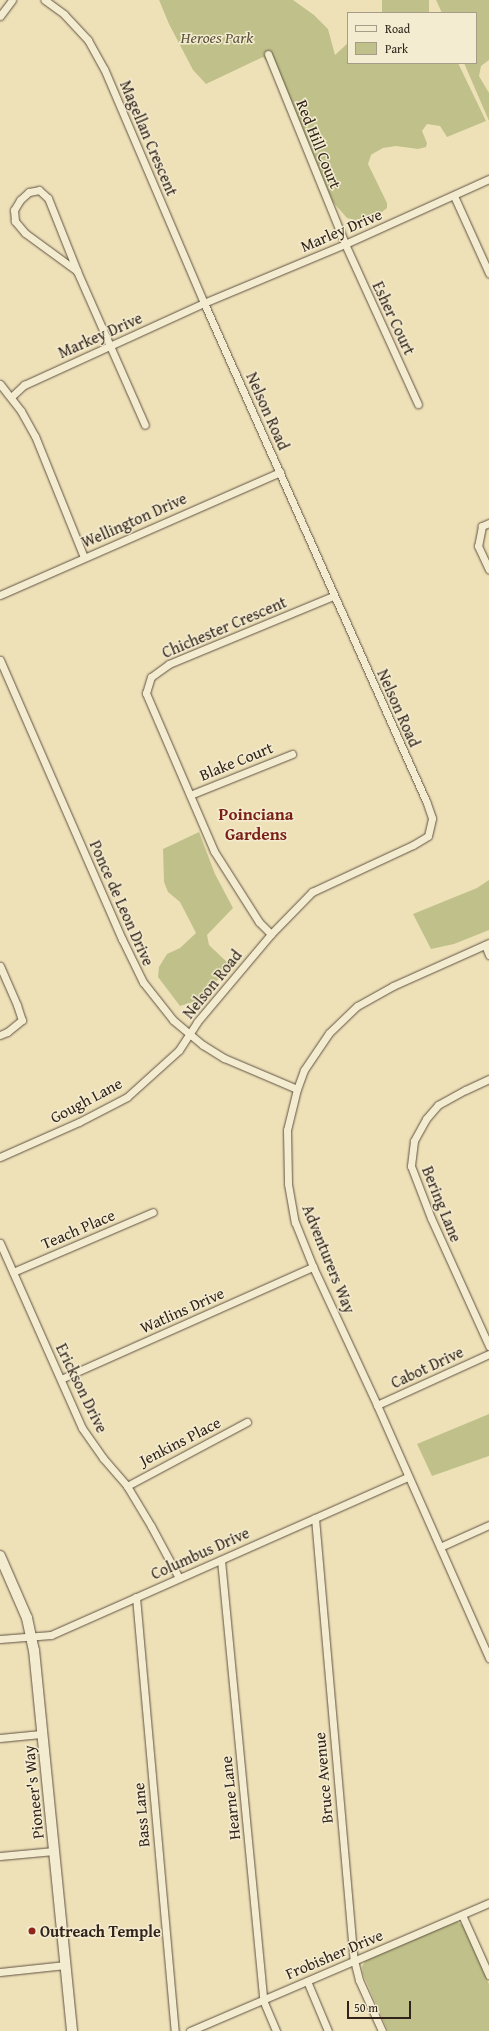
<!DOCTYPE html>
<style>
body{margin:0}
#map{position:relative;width:489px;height:2031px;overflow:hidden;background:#eee1b8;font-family:"Gentium Book Plus",serif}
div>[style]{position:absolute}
.green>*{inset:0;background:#c0c18a;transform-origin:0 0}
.roads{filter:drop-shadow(0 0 1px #605242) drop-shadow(0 0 1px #605242)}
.street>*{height:7px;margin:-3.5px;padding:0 3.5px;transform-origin:3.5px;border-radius:3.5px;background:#f4ecd1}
.secondary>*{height:10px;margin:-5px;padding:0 5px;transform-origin:5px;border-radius:5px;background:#f4ecd1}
.dots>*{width:11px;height:11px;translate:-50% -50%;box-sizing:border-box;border:2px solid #f4ecd1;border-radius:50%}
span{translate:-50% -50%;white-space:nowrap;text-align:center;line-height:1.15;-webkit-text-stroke:3px #f4ecd1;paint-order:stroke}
.park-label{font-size:16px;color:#5c523c;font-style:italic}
.street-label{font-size:16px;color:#31231a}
.poi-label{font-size:16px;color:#31231a;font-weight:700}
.left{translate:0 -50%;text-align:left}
.neighbourhood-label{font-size:17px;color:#7a1f14;font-weight:700}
.legend{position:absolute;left:347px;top:12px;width:130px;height:52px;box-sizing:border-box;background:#f4ecd1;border:1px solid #a69c88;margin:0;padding:5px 7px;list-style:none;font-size:12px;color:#31231a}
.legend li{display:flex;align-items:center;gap:8px;height:20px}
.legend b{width:20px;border:1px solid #a69c88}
.scale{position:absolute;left:347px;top:2001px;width:64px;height:18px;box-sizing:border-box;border:2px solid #31231a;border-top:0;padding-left:5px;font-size:12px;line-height:14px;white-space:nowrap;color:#31231a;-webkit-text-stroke:3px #f4ecd1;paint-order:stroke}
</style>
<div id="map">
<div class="green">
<div style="clip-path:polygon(159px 0,293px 0,314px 15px,328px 29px,335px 55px,348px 43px,348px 63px,458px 63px,486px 121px,447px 137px,440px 126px,427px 124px,422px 131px,427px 143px,426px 147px,418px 149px,396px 146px,383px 148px,374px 153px,371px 155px,368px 164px,387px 203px,387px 208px,377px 216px,355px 220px,347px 218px,333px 202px,283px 81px,263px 57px,206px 84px,193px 70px,169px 24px)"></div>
<div style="left:382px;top:0;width:47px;height:13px"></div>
<div style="clip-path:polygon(436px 0,489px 0,489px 60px,481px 66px,479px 76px,489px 93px,489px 121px,464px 63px,476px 63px,476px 13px,442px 13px)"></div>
<div style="clip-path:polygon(199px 832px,215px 874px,233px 908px,207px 935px,209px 945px,230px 965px,202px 999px,180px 1006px,158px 977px,159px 967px,167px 954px,180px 948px,196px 933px,180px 902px,168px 892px,164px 882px,163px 849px)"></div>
<div style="clip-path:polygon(489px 880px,489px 930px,454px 944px,431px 949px,413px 914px,477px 888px)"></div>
<div style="clip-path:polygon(489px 1414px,489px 1456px,432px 1476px,417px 1444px)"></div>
<div style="clip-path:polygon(456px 1921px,463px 1925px,489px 1984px,489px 2031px,388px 2031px,363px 1974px,362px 1967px,365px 1961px)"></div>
</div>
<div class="roads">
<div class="street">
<div style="left:0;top:16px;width:20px;rotate:-53deg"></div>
<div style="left:268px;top:54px;width:205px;rotate:67.9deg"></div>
<div style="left:345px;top:244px;width:176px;rotate:65.5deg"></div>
<div style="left:454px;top:196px;width:85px;rotate:65.6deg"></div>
<div style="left:77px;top:271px;width:64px;rotate:-143.8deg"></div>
<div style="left:25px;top:233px;width:16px;rotate:-130deg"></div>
<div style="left:15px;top:221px;width:11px;rotate:-95deg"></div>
<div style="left:14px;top:210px;width:12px;rotate:-59deg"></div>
<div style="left:20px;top:200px;width:12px;rotate:-42deg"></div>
<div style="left:29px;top:192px;width:10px;rotate:-11deg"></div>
<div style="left:39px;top:190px;width:12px;rotate:42deg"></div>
<div style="left:48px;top:198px;width:79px;rotate:68.3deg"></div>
<div style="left:77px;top:271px;width:168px;rotate:66.2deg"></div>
<div style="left:0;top:384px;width:34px;rotate:52deg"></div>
<div style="left:21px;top:411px;width:29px;rotate:61deg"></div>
<div style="left:35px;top:436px;width:131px;rotate:68deg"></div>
<div style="left:11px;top:397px;width:18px;rotate:-43deg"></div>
<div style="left:24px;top:385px;width:198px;rotate:-24.5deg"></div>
<div style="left:204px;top:303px;width:153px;rotate:-22.7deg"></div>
<div style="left:345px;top:244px;width:158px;rotate:-24.3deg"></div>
<div style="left:489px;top:523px;width:8px;rotate:157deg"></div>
<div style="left:482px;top:526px;width:20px;rotate:101deg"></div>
<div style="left:478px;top:546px;width:26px;rotate:65deg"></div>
<div style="left:0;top:595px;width:306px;rotate:-23.7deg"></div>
<div style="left:0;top:660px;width:305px;rotate:66.4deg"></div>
<div style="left:122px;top:939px;width:48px;rotate:64deg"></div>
<div style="left:143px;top:982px;width:48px;rotate:51.7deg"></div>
<div style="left:173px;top:1020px;width:39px;rotate:40deg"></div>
<div style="left:203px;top:1045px;width:25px;rotate:32deg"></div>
<div style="left:224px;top:1058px;width:79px;rotate:23deg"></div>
<div style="left:190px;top:795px;width:110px;rotate:-21.9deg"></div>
<div style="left:271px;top:934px;width:17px;rotate:-135deg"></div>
<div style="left:259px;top:922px;width:84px;rotate:-122.4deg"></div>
<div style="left:214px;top:851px;width:172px;rotate:-113.3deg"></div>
<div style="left:146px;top:693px;width:17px;rotate:-73deg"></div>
<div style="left:151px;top:677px;width:22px;rotate:-36deg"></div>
<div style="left:169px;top:664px;width:178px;rotate:-22.5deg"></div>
<div style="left:489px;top:943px;width:105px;rotate:155.9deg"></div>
<div style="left:393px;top:986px;width:41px;rotate:150.9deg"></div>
<div style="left:357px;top:1006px;width:39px;rotate:136deg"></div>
<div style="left:329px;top:1033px;width:45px;rotate:124deg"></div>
<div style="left:304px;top:1070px;width:20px;rotate:110deg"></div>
<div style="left:297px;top:1089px;width:42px;rotate:103.7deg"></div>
<div style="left:287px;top:1130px;width:54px;rotate:88.9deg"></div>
<div style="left:288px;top:1184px;width:39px;rotate:80deg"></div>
<div style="left:295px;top:1222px;width:48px;rotate:68.2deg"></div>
<div style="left:313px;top:1267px;width:152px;rotate:65.1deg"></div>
<div style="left:377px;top:1405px;width:277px;rotate:66.1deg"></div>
<div style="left:485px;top:945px;width:11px;rotate:68deg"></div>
<div style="left:0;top:966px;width:43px;rotate:66.4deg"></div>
<div style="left:17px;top:1005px;width:16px;rotate:72deg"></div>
<div style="left:22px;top:1020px;width:19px;rotate:141deg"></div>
<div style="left:7px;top:1032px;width:8px;rotate:157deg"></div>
<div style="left:489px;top:1079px;width:26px;rotate:155deg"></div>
<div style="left:465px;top:1090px;width:31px;rotate:151deg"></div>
<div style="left:438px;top:1105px;width:18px;rotate:131deg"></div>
<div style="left:426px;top:1119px;width:25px;rotate:119deg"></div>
<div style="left:414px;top:1141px;width:25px;rotate:97deg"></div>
<div style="left:411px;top:1166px;width:56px;rotate:69deg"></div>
<div style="left:431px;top:1218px;width:141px;rotate:65.6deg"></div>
<div style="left:0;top:1157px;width:86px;rotate:-23.9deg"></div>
<div style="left:79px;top:1122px;width:54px;rotate:-27.5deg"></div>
<div style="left:127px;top:1097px;width:70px;rotate:-42.1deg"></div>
<div style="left:179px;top:1050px;width:33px;rotate:-57deg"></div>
<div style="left:197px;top:1022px;width:115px;rotate:-49.9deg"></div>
<div style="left:271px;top:934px;width:59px;rotate:-45.7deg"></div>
<div style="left:312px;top:892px;width:111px;rotate:-25deg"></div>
<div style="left:413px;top:845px;width:17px;rotate:-31deg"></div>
<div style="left:428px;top:836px;width:18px;rotate:-77deg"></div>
<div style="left:432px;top:818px;width:18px;rotate:-109deg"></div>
<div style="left:426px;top:801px;width:545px;rotate:-114.03deg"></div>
<div style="left:204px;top:303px;width:254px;rotate:-113.1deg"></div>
<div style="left:104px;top:69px;width:33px;rotate:-119deg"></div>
<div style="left:88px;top:40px;width:35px;rotate:-133deg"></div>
<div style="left:64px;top:14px;width:24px;rotate:-144deg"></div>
<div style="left:0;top:1243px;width:202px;rotate:66.1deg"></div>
<div style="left:82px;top:1428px;width:37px;rotate:55deg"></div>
<div style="left:103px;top:1458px;width:37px;rotate:49deg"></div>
<div style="left:127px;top:1486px;width:47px;rotate:59deg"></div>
<div style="left:151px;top:1526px;width:59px;rotate:61.7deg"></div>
<div style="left:13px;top:1272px;width:152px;rotate:-23.2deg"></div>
<div style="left:61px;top:1379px;width:276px;rotate:-24deg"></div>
<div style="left:377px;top:1405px;width:123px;rotate:-24.5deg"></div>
<div style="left:127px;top:1486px;width:136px;rotate:-28.1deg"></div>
<div style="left:315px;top:1518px;width:444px;rotate:85deg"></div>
<div style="left:354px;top:1960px;width:21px;rotate:76deg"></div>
<div style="left:359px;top:1980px;width:56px;rotate:65.7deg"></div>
<div style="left:440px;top:1547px;width:54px;rotate:-24.2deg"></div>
<div style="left:221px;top:1560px;width:442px;rotate:84.5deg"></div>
<div style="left:263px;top:2000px;width:34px;rotate:67deg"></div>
<div style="left:136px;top:1597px;width:436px;rotate:84.9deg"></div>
<div style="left:0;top:1639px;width:51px;rotate:-4.5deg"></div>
<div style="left:51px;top:1635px;width:390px;rotate:-23.9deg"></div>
<div style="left:0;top:1738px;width:41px;rotate:-5.6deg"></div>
<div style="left:0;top:1856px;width:54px;rotate:-5.3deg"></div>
<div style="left:462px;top:1915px;width:66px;rotate:65.8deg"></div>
<div style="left:0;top:1972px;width:66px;rotate:-6.1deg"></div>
<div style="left:307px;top:1981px;width:54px;rotate:67.2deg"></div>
<div style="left:190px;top:2031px;width:325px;rotate:-23.2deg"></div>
</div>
<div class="secondary">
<div style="left:0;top:1556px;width:68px;rotate:66.5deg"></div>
<div style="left:27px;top:1618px;width:33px;rotate:78deg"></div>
<div style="left:34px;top:1650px;width:383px;rotate:84.3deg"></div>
</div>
</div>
<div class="dots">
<div style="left:32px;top:1931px;background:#8f2418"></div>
</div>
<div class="park-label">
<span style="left:217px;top:37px">Heroes Park</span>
</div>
<div class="street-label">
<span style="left:149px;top:138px;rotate:67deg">Magellan Crescent</span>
<span style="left:319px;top:144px;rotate:68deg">Red Hill Court</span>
<span style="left:341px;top:230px;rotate:-23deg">Marley Drive</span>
<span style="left:394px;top:318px;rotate:65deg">Esher Court</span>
<span style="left:100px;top:335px;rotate:-24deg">Markey Drive</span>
<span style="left:268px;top:411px;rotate:66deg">Nelson Road</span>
<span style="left:134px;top:520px;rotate:-24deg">Wellington Drive</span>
<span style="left:224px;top:627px;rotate:-23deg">Chichester Crescent</span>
<span style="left:399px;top:708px;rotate:66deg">Nelson Road</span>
<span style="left:236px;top:761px;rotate:-22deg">Blake Court</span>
<span style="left:122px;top:903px;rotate:66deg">Ponce de Leon Drive</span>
<span style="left:212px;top:984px;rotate:-51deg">Nelson Road</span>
<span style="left:86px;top:1100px;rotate:-28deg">Gough Lane</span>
<span style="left:442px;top:1204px;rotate:68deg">Bering Lane</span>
<span style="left:78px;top:1229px;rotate:-23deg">Teach Place</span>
<span style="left:329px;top:1259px;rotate:68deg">Adventurers Way</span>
<span style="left:182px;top:1310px;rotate:-24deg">Watlins Drive</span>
<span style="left:427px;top:1367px;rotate:-25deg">Cabot Drive</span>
<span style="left:82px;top:1388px;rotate:64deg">Erickson Drive</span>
<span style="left:180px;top:1441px;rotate:-27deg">Jenkins Place</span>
<span style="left:200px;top:1553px;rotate:-24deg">Columbus Drive</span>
<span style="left:323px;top:1778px;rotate:-95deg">Bruce Avenue</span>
<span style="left:33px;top:1792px;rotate:-96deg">Pioneer's Way</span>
<span style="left:230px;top:1798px;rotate:-96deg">Hearne Lane</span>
<span style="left:141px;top:1815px;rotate:-95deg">Bass Lane</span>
<span style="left:334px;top:1954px;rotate:-23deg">Frobisher Drive</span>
</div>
<div class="poi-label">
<span class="left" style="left:40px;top:1931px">Outreach Temple</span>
</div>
<div class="neighbourhood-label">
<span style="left:256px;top:824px">Poinciana<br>Gardens</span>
</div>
<ul class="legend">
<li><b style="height:5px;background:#f4ecd1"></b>Road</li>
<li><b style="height:11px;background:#c0c18a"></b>Park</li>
</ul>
<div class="scale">50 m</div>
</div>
